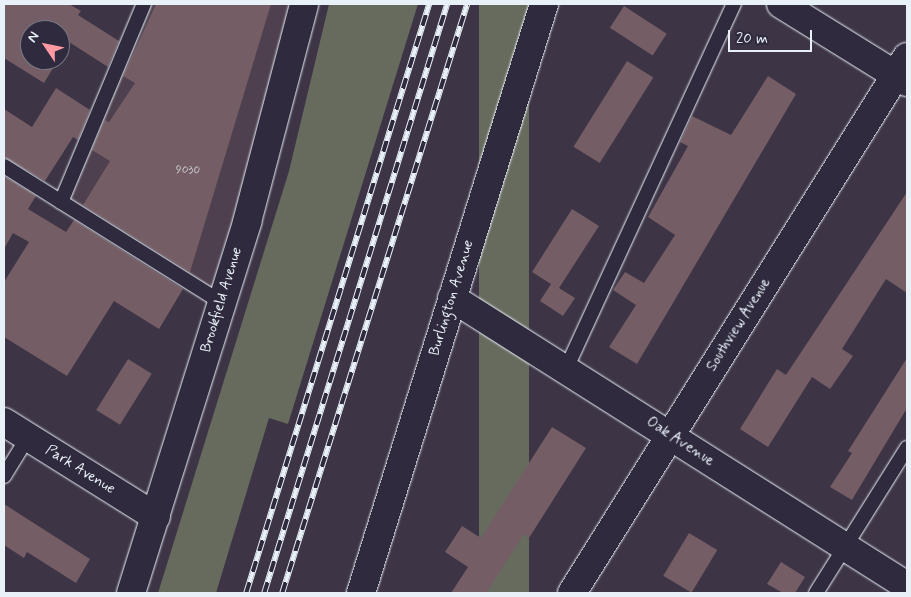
<!DOCTYPE html>
<style>
body{margin:0}
#map{position:relative;width:911px;height:597px;overflow:hidden;background:#3d3445;font-family:Mynerve,sans-serif}
div>[style]{position:absolute}
.built>*{inset:0;background:#4e404e}
.green>*{inset:0;background:#676b5e;transform-origin:0 0}
.building>*{inset:0;background:#745d64;transform-origin:0 0}
.roads{filter:drop-shadow(0 0 1px #e8f1f8) drop-shadow(0 0 1px #e8f1f8)}
.service>*{height:14px;margin:-7px;padding:0 7px;transform-origin:7px;border-radius:7px;background:#2f2a3d}
.minor>*{height:28px;margin:-14px;padding:0 14px;transform-origin:14px;border-radius:14px;background:#2f2a3d}
.tertiary>*{height:28px;margin:-14px;padding:0 14px;transform-origin:14px;border-radius:14px;background:#2f2a3d}
.rail>*{height:5.5px;margin-top:-2.75px;transform-origin:0;background:repeating-linear-gradient(90deg,#2f2a3d 0 11px,#e8f1f8 0 22px);box-sizing:border-box;border-block:1px solid #e8f1f8}
span{translate:-50% -50%;white-space:nowrap;text-align:center;line-height:1.15;-webkit-text-stroke:4px #2f2a3d;paint-order:stroke}
.number-label{font-size:12px;color:#cbccd3}
.number-label span{-webkit-text-stroke-width:0}
.street-label{font-size:15px;color:#e8f1f8}
.frame{position:absolute;inset:0;border:5px solid #e8f1f8;pointer-events:none}
.north{position:absolute;left:20px;top:20px;width:50px;height:50px;box-sizing:border-box;background:#2f2a3d;border:1px solid #797a88;border-radius:50%;rotate:304deg;font-size:14px;font-weight:700;line-height:20px;text-align:center;color:#e8f1f8}
.north::after{content:'';display:block;margin:auto;width:18px;height:22px;background:#ff9aa2;clip-path:polygon(50% 0,100% 100%,50% 72%,0 100%)}
.scale{position:absolute;left:728px;top:30px;width:84px;height:22px;box-sizing:border-box;border:2px solid #e8f1f8;border-top:0;padding-left:6px;font-size:15px;line-height:18px;white-space:nowrap;color:#e8f1f8;-webkit-text-stroke:4px #2f2a3d;paint-order:stroke}
</style>
<div id="map">
<div class="built">
<div style="clip-path:polygon(140px 4px,307px 4px,213px 305px,55px 207px)"></div>
</div>
<div class="green">
<div style="clip-path:polygon(329px 4px,418px 4px,288px 424px,269px 418px,216px 593px,158px 593px,289px 171px)"></div>
<div style="left:479px;top:4px;width:50px;height:617px"></div>
</div>
<div class="building">
<div style="clip-path:polygon(4px 4px,69px 4px,81px 11px,78px 15px,119px 41px,108px 67px,69px 42px,60px 57px,60px 30px,30px 30px,30px 60px,58px 60px,44px 83px,4px 58px)"></div>
<div style="clip-path:polygon(156px 4px,271px 4px,190px 272px,83px 205px,110px 161px,92px 150px,105px 120px,109px 122px,135px 83px,123px 76px)"></div>
<div style="left:624px;top:6px;width:51px;height:26px;rotate:33deg"></div>
<div style="left:627px;top:61px;width:31px;height:101px;rotate:32deg"></div>
<div style="clip-path:polygon(768px 76px,796px 94px,637px 364px,609px 347px,636px 305px,613px 290px,625px 272px,644px 283px,675px 235px,648px 217px,688px 146px,680px 142px,692px 116px,731px 135px)"></div>
<div style="clip-path:polygon(56px 88px,90px 110px,78px 140px,73px 137px,45px 181px,4px 157px,4px 109px,32px 127px)"></div>
<div style="clip-path:polygon(4px 176px,36px 196px,28px 209px,66px 232px,74px 220px,183px 289px,159px 329px,114px 301px,67px 376px,4px 337px,4px 282px,29px 242px,13px 233px,4px 249px)"></div>
<div style="clip-path:polygon(907px 192px,907px 293px,886px 279px,842px 349px,853px 356px,830px 389px,812px 377px,768px 447px,740px 429px,777px 369px,786px 375px)"></div>
<div style="clip-path:polygon(572px 209px,599px 226px,559px 288px,575px 298px,563px 316px,540px 301px,551px 284px,532px 272px)"></div>
<div style="clip-path:polygon(907px 358px,907px 408px,852px 500px,830px 487px,852px 453px,848px 451px)"></div>
<div style="left:128px;top:359px;width:28px;height:60px;rotate:32deg"></div>
<div style="clip-path:polygon(552px 427px,586px 448px,529px 538px,524px 534px,486px 593px,451px 593px,468px 567px,445px 552px,462px 526px,481px 538px)"></div>
<div style="clip-path:polygon(4px 504px,90px 559px,76px 583px,27px 552px,24px 558px,4px 545px)"></div>
<div style="left:689px;top:533px;width:33px;height:50px;rotate:31deg"></div>
<div style="clip-path:polygon(781px 562px,805px 577px,795px 593px,783px 593px,767px 584px)"></div>
</div>
<div class="roads">
<div class="service">
<div style="left:4px;top:166px;width:256px;rotate:32.1deg"></div>
<div style="left:61px;top:202px;width:215px;rotate:-67.3deg"></div>
<div style="left:566px;top:369px;width:402px;rotate:-65.3deg"></div>
<div style="left:4px;top:476px;width:46px;rotate:-58.4deg"></div>
<div style="left:816px;top:593px;width:171px;rotate:-57.9deg"></div>
</div>
<div class="minor">
<div style="left:781px;top:4px;width:148px;rotate:31.8deg"></div>
<div style="left:452px;top:298px;width:538px;rotate:32.33deg"></div>
<div style="left:4px;top:422px;width:179px;rotate:32deg"></div>
<div style="left:361px;top:593px;width:617px;rotate:-72.74deg"></div>
<div style="left:572px;top:593px;width:632px;rotate:-57.99deg"></div>
</div>
<div class="tertiary">
<div style="left:131px;top:593px;width:389px;rotate:-72.6deg"></div>
<div style="left:247px;top:222px;width:225px;rotate:-75.3deg"></div>
</div>
</div>
<div class="rail">
<div style="left:246px;top:593px;width:617px;rotate:-72.74deg"></div>
<div style="left:264px;top:593px;width:617px;rotate:-72.74deg"></div>
<div style="left:282px;top:593px;width:617px;rotate:-72.56deg"></div>
</div>
<div class="number-label">
<span style="left:188px;top:171px">9030</span>
</div>
<div class="street-label">
<span style="left:452px;top:298px;rotate:-73deg">Burlington Avenue</span>
<span style="left:222px;top:300px;rotate:-73deg">Brookfield Avenue</span>
<span style="left:739px;top:325px;rotate:-58deg">Southview Avenue</span>
<span style="left:680px;top:442px;rotate:33deg">Oak Avenue</span>
<span style="left:80px;top:470px;rotate:32deg">Park Avenue</span>
</div>
<div class="frame"></div>
<div class="north">N</div>
<div class="scale">20 m</div>
</div>
